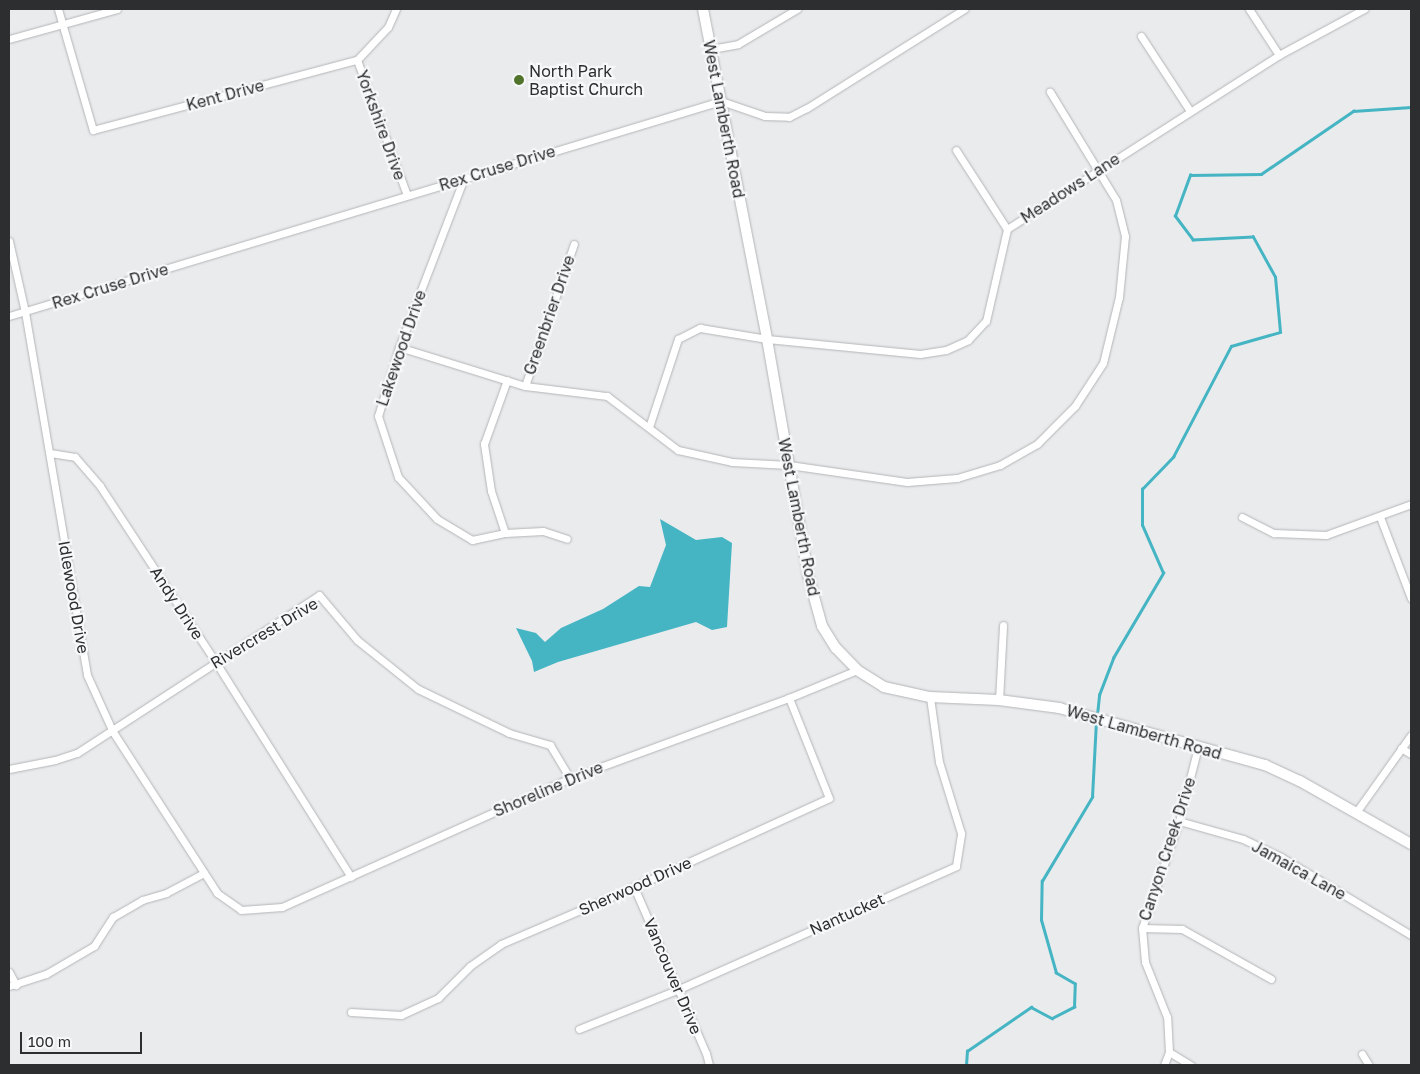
<!DOCTYPE html>
<style>
body{margin:0}
#map{position:relative;width:1420px;height:1074px;overflow:hidden;background:#e9ebed;font-family:"Golos Text",sans-serif}
div>[style]{position:absolute}
.water>*{inset:0;background:#45b5c4}
.stream>*{height:2.5px;margin:-1.25px;padding:0 1.25px;transform-origin:1.25px;border-radius:1.25px;background:#45b5c4}
.roads{filter:drop-shadow(0 0 1px #b3b5b7) drop-shadow(0 0 1px #b3b5b7)}
.street>*{height:7px;margin:-3.5px;padding:0 3.5px;transform-origin:3.5px;border-radius:3.5px;background:#fff}
.secondary>*{height:10px;margin:-5px;padding:0 5px;transform-origin:5px;border-radius:5px;background:#fff}
.dots>*{width:14px;height:14px;translate:-50% -50%;box-sizing:border-box;border:2px solid #f6f8fa;border-radius:50%}
span{translate:-50% -50%;white-space:nowrap;text-align:center;line-height:1.15;-webkit-text-stroke:4.5px #f6f8fa;paint-order:stroke}
.poi-label{font-size:16px;color:#2d2e2f}
.left{translate:0 -50%;text-align:left}
.street-label{font-size:16px;color:#2d2e2f}
.frame{position:absolute;inset:0;border:10px solid #2d2e2f;pointer-events:none}
.scale{position:absolute;left:20px;top:1032px;width:122px;height:22px;box-sizing:border-box;border:2px solid #2d2e2f;border-top:0;padding-left:6px;font-size:15px;line-height:18px;white-space:nowrap;color:#2d2e2f;-webkit-text-stroke:4px #f6f8fa;paint-order:stroke}
</style>
<div id="map">
<div class="water">
<div style="clip-path:polygon(660px 519px,696px 540px,722px 537px,732px 543px,727px 627px,712px 630px,696px 622px,558px 662px,534px 672px,532px 661px,516px 628px,536px 633px,545px 642px,561px 628px,603px 609px,639px 586px,650px 587px,666px 545px)"></div>
</div>
<div class="stream">
<div style="left:1097px;top:715px;width:20px;rotate:-84deg"></div>
<div style="left:1099px;top:695px;width:40px;rotate:-69deg"></div>
<div style="left:1113px;top:658px;width:99px;rotate:-59.5deg"></div>
<div style="left:1163px;top:573px;width:52px;rotate:-113.6deg"></div>
<div style="left:1142px;top:525px;width:36px;rotate:-90deg"></div>
<div style="left:1142px;top:489px;width:45px;rotate:-45.9deg"></div>
<div style="left:1173px;top:457px;width:125px;rotate:-62.4deg"></div>
<div style="left:1231px;top:346px;width:51px;rotate:-15.9deg"></div>
<div style="left:1280px;top:332px;width:55px;rotate:-95.2deg"></div>
<div style="left:1275px;top:277px;width:46px;rotate:-118.8deg"></div>
<div style="left:1253px;top:237px;width:60px;rotate:177.1deg"></div>
<div style="left:1193px;top:240px;width:30px;rotate:-127deg"></div>
<div style="left:1175px;top:216px;width:44px;rotate:-69.9deg"></div>
<div style="left:1190px;top:175px;width:71px;rotate:-0.8deg"></div>
<div style="left:1261px;top:174px;width:112px;rotate:-34.4deg"></div>
<div style="left:1353px;top:111px;width:58px;rotate:-3.9deg"></div>
<div style="left:966px;top:1065px;width:14px;rotate:-86deg"></div>
<div style="left:967px;top:1051px;width:78px;rotate:-34.5deg"></div>
<div style="left:1031px;top:1007px;width:24px;rotate:28deg"></div>
<div style="left:1052px;top:1018px;width:25px;rotate:-27deg"></div>
<div style="left:1074px;top:1007px;width:23px;rotate:-88deg"></div>
<div style="left:1075px;top:984px;width:22px;rotate:-150deg"></div>
<div style="left:1056px;top:973px;width:55px;rotate:-105.8deg"></div>
<div style="left:1041px;top:920px;width:39px;rotate:-89deg"></div>
<div style="left:1042px;top:881px;width:98px;rotate:-59.2deg"></div>
<div style="left:1092px;top:797px;width:77px;rotate:-87deg"></div>
</div>
<div class="roads">
<div class="street">
<div style="left:58px;top:9px;width:126px;rotate:73.9deg"></div>
<div style="left:93px;top:130px;width:273px;rotate:-14.9deg"></div>
<div style="left:1249px;top:9px;width:55px;rotate:56.9deg"></div>
<div style="left:1141px;top:36px;width:90px;rotate:56.8deg"></div>
<div style="left:9px;top:39px;width:112px;rotate:-15.5deg"></div>
<div style="left:711px;top:49px;width:27px;rotate:-10deg"></div>
<div style="left:738px;top:44px;width:69px;rotate:-30.7deg"></div>
<div style="left:357px;top:60px;width:144px;rotate:69.7deg"></div>
<div style="left:357px;top:60px;width:45px;rotate:-46.8deg"></div>
<div style="left:388px;top:27px;width:20px;rotate:-66deg"></div>
<div style="left:956px;top:150px;width:94px;rotate:57.2deg"></div>
<div style="left:464px;top:178px;width:181px;rotate:111deg"></div>
<div style="left:399px;top:347px;width:72px;rotate:106.9deg"></div>
<div style="left:378px;top:416px;width:64px;rotate:71.8deg"></div>
<div style="left:398px;top:477px;width:57px;rotate:47.1deg"></div>
<div style="left:437px;top:519px;width:41px;rotate:31deg"></div>
<div style="left:472px;top:540px;width:34px;rotate:-12deg"></div>
<div style="left:505px;top:533px;width:38px;rotate:-3deg"></div>
<div style="left:543px;top:531px;width:25px;rotate:18deg"></div>
<div style="left:9px;top:241px;width:73px;rotate:77.3deg"></div>
<div style="left:25px;top:312px;width:368px;rotate:80.3deg"></div>
<div style="left:87px;top:675px;width:63px;rotate:65.5deg"></div>
<div style="left:113px;top:732px;width:192px;rotate:57.1deg"></div>
<div style="left:217px;top:893px;width:29px;rotate:35deg"></div>
<div style="left:241px;top:910px;width:41px;rotate:-4.2deg"></div>
<div style="left:282px;top:907px;width:316px;rotate:-24.1deg"></div>
<div style="left:570px;top:778px;width:233px;rotate:-20.1deg"></div>
<div style="left:789px;top:698px;width:74px;rotate:-22.4deg"></div>
<div style="left:9px;top:316px;width:744px;rotate:-16.8deg"></div>
<div style="left:721px;top:101px;width:46px;rotate:18.8deg"></div>
<div style="left:765px;top:116px;width:24px;rotate:2deg"></div>
<div style="left:789px;top:117px;width:20px;rotate:-27deg"></div>
<div style="left:807px;top:108px;width:186px;rotate:-32.2deg"></div>
<div style="left:399px;top:347px;width:132px;rotate:17.2deg"></div>
<div style="left:525px;top:386px;width:83px;rotate:7deg"></div>
<div style="left:607px;top:396px;width:89px;rotate:37.3deg"></div>
<div style="left:678px;top:450px;width:55px;rotate:12.5deg"></div>
<div style="left:732px;top:462px;width:57px;rotate:3deg"></div>
<div style="left:789px;top:465px;width:119px;rotate:8.2deg"></div>
<div style="left:907px;top:482px;width:50px;rotate:-4.6deg"></div>
<div style="left:957px;top:478px;width:45px;rotate:-16.8deg"></div>
<div style="left:1000px;top:465px;width:43px;rotate:-29.6deg"></div>
<div style="left:1037px;top:444px;width:54px;rotate:-45deg"></div>
<div style="left:1075px;top:406px;width:51px;rotate:-56.9deg"></div>
<div style="left:1103px;top:363px;width:68px;rotate:-76.4deg"></div>
<div style="left:1119px;top:297px;width:61px;rotate:-84.4deg"></div>
<div style="left:1125px;top:236px;width:37px;rotate:-104deg"></div>
<div style="left:1116px;top:200px;width:127px;rotate:-121.4deg"></div>
<div style="left:525px;top:386px;width:150px;rotate:-71deg"></div>
<div style="left:649px;top:427px;width:93px;rotate:-71.8deg"></div>
<div style="left:678px;top:339px;width:25px;rotate:-27deg"></div>
<div style="left:700px;top:328px;width:68px;rotate:9.3deg"></div>
<div style="left:767px;top:339px;width:154px;rotate:5.6deg"></div>
<div style="left:920px;top:354px;width:26px;rotate:-9deg"></div>
<div style="left:946px;top:350px;width:24px;rotate:-24deg"></div>
<div style="left:968px;top:340px;width:26px;rotate:-47deg"></div>
<div style="left:986px;top:321px;width:94px;rotate:-77.1deg"></div>
<div style="left:1007px;top:229px;width:323px;rotate:-32.6deg"></div>
<div style="left:1279px;top:55px;width:97px;rotate:-28.4deg"></div>
<div style="left:50px;top:453px;width:25px;rotate:9deg"></div>
<div style="left:75px;top:457px;width:38px;rotate:49deg"></div>
<div style="left:100px;top:486px;width:209px;rotate:56.7deg"></div>
<div style="left:215px;top:661px;width:255px;rotate:57.8deg"></div>
<div style="left:1242px;top:517px;width:36px;rotate:27deg"></div>
<div style="left:1274px;top:533px;width:52px;rotate:2.2deg"></div>
<div style="left:1326px;top:535px;width:90px;rotate:-20deg"></div>
<div style="left:1380px;top:517px;width:87px;rotate:69.1deg"></div>
<div style="left:505px;top:533px;width:44px;rotate:-108.4deg"></div>
<div style="left:491px;top:491px;width:48px;rotate:-98.5deg"></div>
<div style="left:484px;top:444px;width:68px;rotate:-70.2deg"></div>
<div style="left:999px;top:700px;width:75px;rotate:-86.9deg"></div>
<div style="left:1401px;top:748px;width:12px;rotate:31deg"></div>
<div style="left:9px;top:769px;width:47px;rotate:-11.1deg"></div>
<div style="left:55px;top:760px;width:23px;rotate:-18deg"></div>
<div style="left:77px;top:753px;width:289px;rotate:-33.1deg"></div>
<div style="left:319px;top:595px;width:59px;rotate:49.8deg"></div>
<div style="left:357px;top:640px;width:78px;rotate:38.8deg"></div>
<div style="left:418px;top:689px;width:101px;rotate:25.8deg"></div>
<div style="left:509px;top:733px;width:43px;rotate:16.3deg"></div>
<div style="left:550px;top:745px;width:39px;rotate:59deg"></div>
<div style="left:1357px;top:811px;width:93px;rotate:-54.6deg"></div>
<div style="left:1179px;top:821px;width:66px;rotate:15.7deg"></div>
<div style="left:1243px;top:839px;width:42px;rotate:25.3deg"></div>
<div style="left:1281px;top:857px;width:152px;rotate:31deg"></div>
<div style="left:634px;top:887px;width:181px;rotate:66.6deg"></div>
<div style="left:706px;top:1053px;width:12px;rotate:76deg"></div>
<div style="left:1142px;top:928px;width:40px;rotate:1.4deg"></div>
<div style="left:1182px;top:929px;width:102px;rotate:29.3deg"></div>
<div style="left:9px;top:972px;width:15px;rotate:62deg"></div>
<div style="left:9px;top:986px;width:39px;rotate:-18deg"></div>
<div style="left:46px;top:974px;width:56px;rotate:-30.3deg"></div>
<div style="left:94px;top:946px;width:35px;rotate:-57deg"></div>
<div style="left:113px;top:917px;width:34px;rotate:-30deg"></div>
<div style="left:142px;top:900px;width:25px;rotate:-16deg"></div>
<div style="left:166px;top:893px;width:43px;rotate:-27.8deg"></div>
<div style="left:351px;top:1012px;width:50px;rotate:3.4deg"></div>
<div style="left:401px;top:1015px;width:41px;rotate:-24.7deg"></div>
<div style="left:438px;top:998px;width:45px;rotate:-45deg"></div>
<div style="left:470px;top:966px;width:38px;rotate:-35deg"></div>
<div style="left:501px;top:944px;width:145px;rotate:-23.2deg"></div>
<div style="left:634px;top:887px;width:214px;rotate:-24.5deg"></div>
<div style="left:829px;top:798px;width:108px;rotate:-111.8deg"></div>
<div style="left:579px;top:1029px;width:108px;rotate:-21.8deg"></div>
<div style="left:679px;top:989px;width:303px;rotate:-23.9deg"></div>
<div style="left:956px;top:866px;width:33px;rotate:-81deg"></div>
<div style="left:961px;top:833px;width:74px;rotate:-107.2deg"></div>
<div style="left:939px;top:762px;width:66px;rotate:-97.9deg"></div>
<div style="left:1169px;top:1052px;width:26px;rotate:31deg"></div>
<div style="left:1362px;top:1054px;width:13px;rotate:58deg"></div>
<div style="left:1164px;top:1065px;width:14px;rotate:-69deg"></div>
<div style="left:1169px;top:1052px;width:35px;rotate:-93deg"></div>
<div style="left:1167px;top:1017px;width:59px;rotate:-111.8deg"></div>
<div style="left:1145px;top:962px;width:34px;rotate:-95deg"></div>
<div style="left:1142px;top:928px;width:113px;rotate:-70.9deg"></div>
<div style="left:1179px;top:821px;width:76px;rotate:-75.6deg"></div>
</div>
<div class="secondary">
<div style="left:703px;top:9px;width:336px;rotate:79deg"></div>
<div style="left:767px;top:339px;width:240px;rotate:80.1deg"></div>
<div style="left:808px;top:575px;width:53px;rotate:74.6deg"></div>
<div style="left:822px;top:626px;width:26px;rotate:58deg"></div>
<div style="left:836px;top:648px;width:30px;rotate:46deg"></div>
<div style="left:857px;top:670px;width:32px;rotate:32deg"></div>
<div style="left:884px;top:687px;width:47px;rotate:12.3deg"></div>
<div style="left:930px;top:697px;width:69px;rotate:2.5deg"></div>
<div style="left:999px;top:700px;width:61px;rotate:7.6deg"></div>
<div style="left:1059px;top:708px;width:214px;rotate:15.5deg"></div>
<div style="left:1265px;top:765px;width:38px;rotate:25deg"></div>
<div style="left:1300px;top:781px;width:128px;rotate:29.6deg"></div>
</div>
</div>
<div class="dots">
<div style="left:519px;top:80px;background:#52732b"></div>
</div>
<div class="poi-label">
<span class="left" style="left:529px;top:80px">North Park<br>Baptist Church</span>
</div>
<div class="street-label">
<span style="left:225px;top:95px;rotate:-15deg">Kent Drive</span>
<span style="left:724px;top:119px;rotate:79deg">West Lamberth Road</span>
<span style="left:381px;top:125px;rotate:70deg">Yorkshire Drive</span>
<span style="left:497px;top:168px;rotate:-17deg">Rex Cruse Drive</span>
<span style="left:1070px;top:188px;rotate:-33deg">Meadows Lane</span>
<span style="left:110px;top:286px;rotate:-17deg">Rex Cruse Drive</span>
<span style="left:549px;top:315px;rotate:-71deg">Greenbrier Drive</span>
<span style="left:401px;top:348px;rotate:-71deg">Lakewood Drive</span>
<span style="left:799px;top:517px;rotate:79deg">West Lamberth Road</span>
<span style="left:74px;top:597px;rotate:80deg">Idlewood Drive</span>
<span style="left:177px;top:603px;rotate:57deg">Andy Drive</span>
<span style="left:264px;top:633px;rotate:-31deg">Rivercrest Drive</span>
<span style="left:1144px;top:732px;rotate:16deg">West Lamberth Road</span>
<span style="left:548px;top:789px;rotate:-23deg">Shoreline Drive</span>
<span style="left:1167px;top:849px;rotate:-72deg">Canyon Creek Drive</span>
<span style="left:1299px;top:870px;rotate:29deg">Jamaica Lane</span>
<span style="left:635px;top:886px;rotate:-24deg">Sherwood Drive</span>
<span style="left:847px;top:914px;rotate:-24deg">Nantucket</span>
<span style="left:673px;top:976px;rotate:67deg">Vancouver Drive</span>
</div>
<div class="frame"></div>
<div class="scale">100 m</div>
</div>
